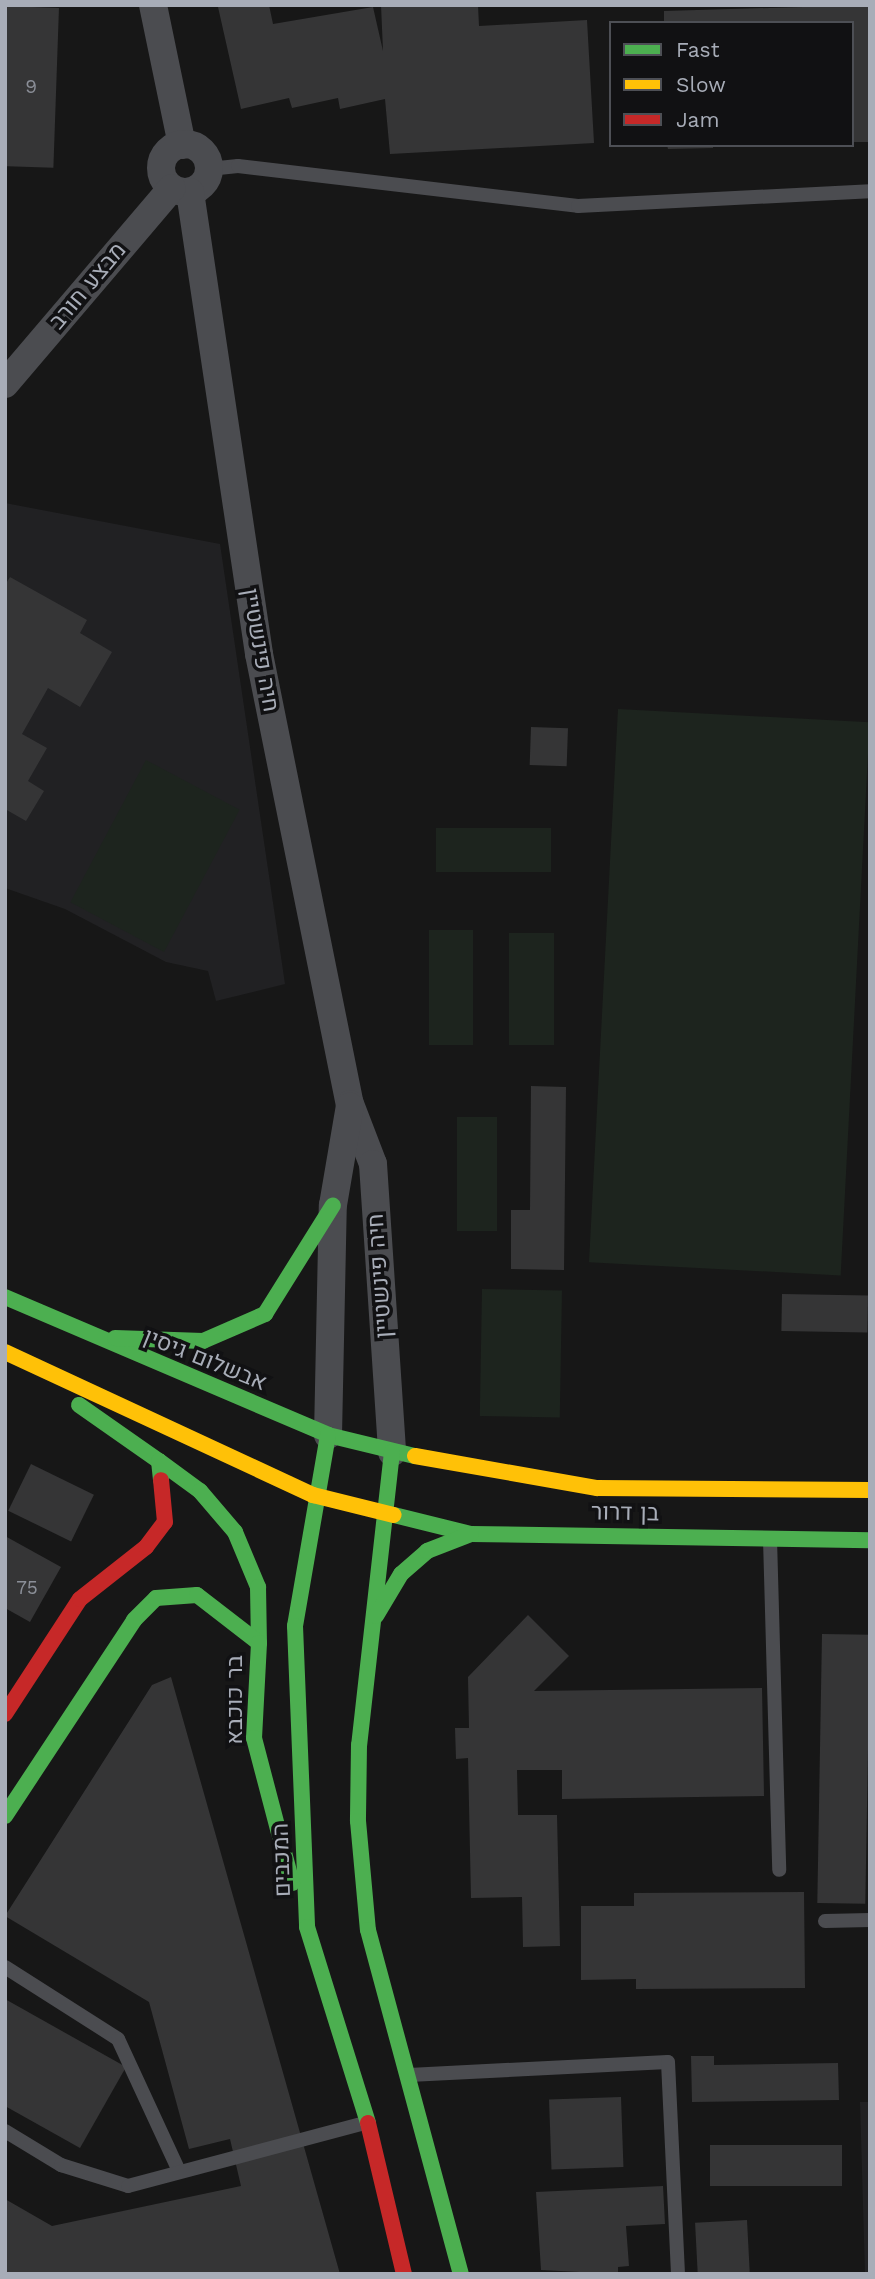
<!DOCTYPE html>
<meta charset="utf-8">
<style>
body{margin:0}
#map{position:relative;width:875px;height:2279px;overflow:hidden;background:#171717;font-family:"Work Sans",Heebo,sans-serif}
div>[style]{position:absolute}
.built>*{inset:0;background:#212123}
.green>*{inset:0;background:#1d241e;transform-origin:0 0}
.building>*{inset:0;background:#353536;transform-origin:0 0}
.lane>*{height:14px;margin:-7px;padding:0 7px;transform-origin:7px;border-radius:7px;background:#4b4c50}
.street>*{height:28px;margin:-14px;padding:0 14px;transform-origin:14px;border-radius:14px;background:#4b4c50}
.street>.ring{margin:-14px;padding:0;box-sizing:content-box;background:none;border:28px solid #4b4c50;border-radius:50%}
.fast>*{height:16px;margin:-8px;padding:0 8px;transform-origin:8px;border-radius:8px;background:#4caf50}
.slow>*{height:16px;margin:-8px;padding:0 8px;transform-origin:8px;border-radius:8px;background:#ffc107}
.jam>*{height:16px;margin:-8px;padding:0 8px;transform-origin:8px;border-radius:8px;background:#c62828}
span{translate:-50% -50%;white-space:nowrap;text-align:center;line-height:1.15;-webkit-text-stroke:7px #111113;paint-order:stroke}
.number-label{font-size:19px;color:#8b8f98}
.number-label span{-webkit-text-stroke-width:0}
.street-label{font-size:23px;color:#a8adb8}
.frame{position:absolute;inset:0;border:7px solid #a8adb8;pointer-events:none}
.legend{position:absolute;left:609px;top:21px;width:245px;height:126px;box-sizing:border-box;background:#111113;border:2px solid #4d4f55;margin:0;padding:9px 12px;list-style:none;font-size:21px;color:#a8adb8}
.legend li{display:flex;align-items:center;gap:14px;height:35px}
.legend b{width:35px;border:2px solid #4d4f55}
</style>
<div id="map">
<div class="built">
<div style="clip-path:polygon(5px 503px,220px 544px,285px 984px,216px 1001px,208px 971px,166px 962px,65px 909px,5px 888px)"></div>
<div style="clip-path:polygon(860px 2102px,870px 2102px,870px 2274px,865px 2274px)"></div>
</div>
<div class="green">
<div style="left:618px;top:709px;width:252px;height:554px;rotate:3deg"></div>
<div style="left:146px;top:760px;width:106px;height:161px;rotate:28deg"></div>
<div style="left:436px;top:828px;width:115px;height:44px"></div>
<div style="left:429px;top:930px;width:44px;height:115px"></div>
<div style="left:509px;top:933px;width:45px;height:112px"></div>
<div style="left:457px;top:1117px;width:40px;height:114px"></div>
<div style="left:482px;top:1289px;width:80px;height:127px;rotate:1deg"></div>
</div>
<div class="building">
<div style="clip-path:polygon(269px 5px,273px 24px,373px 7px,383px 51px,381px 5px,478px 5px,479px 26px,587px 20px,594px 143px,390px 154px,385px 99px,340px 109px,338px 98px,292px 108px,289px 98px,241px 109px,218px 7px)"></div>
<div style="clip-path:polygon(870px 5px,870px 142px,852px 142px,852px 23px,664px 23px,664px 11px)"></div>
<div style="left:5px;top:6px;width:54px;height:160px;rotate:2deg"></div>
<div style="clip-path:polygon(667px 145px,713px 145px,713px 148px,668px 149px)"></div>
<div style="clip-path:polygon(10px 577px,87px 620px,80px 633px,112px 652px,80px 707px,48px 688px,22px 734px,47px 748px,28px 781px,44px 791px,26px 821px,5px 809px,5px 585px)"></div>
<div style="left:531px;top:727px;width:37px;height:38px;rotate:2deg"></div>
<div style="clip-path:polygon(531px 1086px,566px 1087px,564px 1270px,511px 1269px,511px 1210px,530px 1210px)"></div>
<div style="left:782px;top:1294px;width:86px;height:37px;rotate:1deg"></div>
<div style="left:31px;top:1464px;width:70px;height:52px;rotate:26deg"></div>
<div style="clip-path:polygon(5px 1536px,61px 1567px,30px 1622px,5px 1608px)"></div>
<div style="clip-path:polygon(528px 1615px,569px 1656px,534px 1691px,762px 1688px,764px 1796px,562px 1799px,562px 1770px,517px 1770px,518px 1815px,557px 1815px,560px 1946px,523px 1947px,522px 1897px,471px 1898px,468px 1758px,456px 1759px,455px 1728px,469px 1728px,468px 1677px)"></div>
<div style="left:822px;top:1634px;width:48px;height:269px;rotate:1deg"></div>
<div style="clip-path:polygon(171px 1677px,340px 2274px,5px 2274px,5px 2199px,52px 2226px,241px 2186px,230px 2139px,189px 2149px,149px 2002px,5px 1916px,152px 1685px)"></div>
<div style="clip-path:polygon(804px 1892px,805px 1988px,636px 1989px,636px 1979px,581px 1980px,581px 1906px,634px 1906px,634px 1893px)"></div>
<div style="clip-path:polygon(5px 1999px,126px 2067px,80px 2148px,5px 2106px)"></div>
<div style="clip-path:polygon(691px 2056px,714px 2056px,714px 2065px,838px 2063px,839px 2100px,692px 2102px)"></div>
<div style="left:621px;top:2097px;width:70px;height:72px;rotate:88deg"></div>
<div style="left:710px;top:2145px;width:132px;height:41px"></div>
<div style="clip-path:polygon(663px 2186px,665px 2224px,626px 2226px,629px 2266px,618px 2267px,618px 2274px,541px 2270px,536px 2192px)"></div>
<div style="left:747px;top:2220px;width:54px;height:52px;rotate:87deg"></div>
</div>
<div class="lane">
<div style="left:209px;top:169px;width:29px;rotate:-6deg"></div>
<div style="left:238px;top:166px;width:342px;rotate:6.7deg"></div>
<div style="left:578px;top:206px;width:292px;rotate:-2.9deg"></div>
<div style="left:770px;top:1539px;width:331px;rotate:88.4deg"></div>
<div style="left:825px;top:1921px;width:45px;rotate:-1.3deg"></div>
<div style="left:5px;top:1967px;width:134px;rotate:32.5deg"></div>
<div style="left:118px;top:2039px;width:145px;rotate:65.2deg"></div>
<div style="left:409px;top:2075px;width:259px;rotate:-2.9deg"></div>
<div style="left:668px;top:2062px;width:212px;rotate:87.3deg"></div>
<div style="left:5px;top:2131px;width:66px;rotate:31.3deg"></div>
<div style="left:61px;top:2165px;width:70px;rotate:17.4deg"></div>
<div style="left:128px;top:2186px;width:245px;rotate:-14.9deg"></div>
</div>
<div class="street">
<div style="left:153px;top:5px;width:143px;rotate:78.3deg"></div>
<div class="ring" style="left:161px;top:144px;width:20px;height:20px"></div>
<div style="left:190px;top:192px;width:467px;rotate:81.5deg"></div>
<div style="left:259px;top:654px;width:459px;rotate:78.6deg"></div>
<div style="left:350px;top:1104px;width:64px;rotate:69deg"></div>
<div style="left:373px;top:1164px;width:289px;rotate:86.2deg"></div>
<div style="left:5px;top:384px;width:257px;rotate:-49.6deg"></div>
<div style="left:328px;top:1435px;width:230px;rotate:-88.8deg"></div>
<div style="left:333px;top:1205px;width:100px;rotate:-80.3deg"></div>
</div>
<div class="fast">
<div style="left:5px;top:1297px;width:351px;rotate:23.1deg"></div>
<div style="left:328px;top:1435px;width:89px;rotate:13.6deg"></div>
<div style="left:115px;top:1338px;width:88px;rotate:2deg"></div>
<div style="left:203px;top:1341px;width:68px;rotate:-23.5deg"></div>
<div style="left:265px;top:1314px;width:128px;rotate:-58deg"></div>
<div style="left:79px;top:1405px;width:98px;rotate:35deg"></div>
<div style="left:159px;top:1461px;width:19px;rotate:84deg"></div>
<div style="left:328px;top:1435px;width:194px;rotate:99.8deg"></div>
<div style="left:295px;top:1626px;width:301px;rotate:87.7deg"></div>
<div style="left:307px;top:1927px;width:205px;rotate:72.7deg"></div>
<div style="left:392px;top:1452px;width:295px;rotate:96.4deg"></div>
<div style="left:359px;top:1745px;width:76px;rotate:90.8deg"></div>
<div style="left:358px;top:1821px;width:109px;rotate:84.8deg"></div>
<div style="left:368px;top:1930px;width:356px;rotate:74.9deg"></div>
<div style="left:159px;top:1461px;width:51px;rotate:36.2deg"></div>
<div style="left:200px;top:1491px;width:54px;rotate:49.5deg"></div>
<div style="left:235px;top:1532px;width:60px;rotate:67.3deg"></div>
<div style="left:258px;top:1587px;width:56px;rotate:89deg"></div>
<div style="left:394px;top:1515px;width:79px;rotate:13.9deg"></div>
<div style="left:471px;top:1534px;width:399px;rotate:0.9deg"></div>
<div style="left:376px;top:1616px;width:49px;rotate:-59.2deg"></div>
<div style="left:401px;top:1574px;width:35px;rotate:-41deg"></div>
<div style="left:427px;top:1551px;width:47px;rotate:-21.1deg"></div>
<div style="left:5px;top:1816px;width:235px;rotate:-56.6deg"></div>
<div style="left:134px;top:1620px;width:31px;rotate:-45deg"></div>
<div style="left:156px;top:1598px;width:41px;rotate:-4.2deg"></div>
<div style="left:197px;top:1595px;width:78px;rotate:37.7deg"></div>
<div style="left:259px;top:1643px;width:95px;rotate:93deg"></div>
<div style="left:254px;top:1738px;width:150px;rotate:75.3deg"></div>
</div>
<div class="slow">
<div style="left:5px;top:1352px;width:340px;rotate:24.9deg"></div>
<div style="left:313px;top:1495px;width:83px;rotate:13.9deg"></div>
<div style="left:415px;top:1456px;width:185px;rotate:10deg"></div>
<div style="left:597px;top:1488px;width:273px;rotate:0.4deg"></div>
</div>
<div class="jam">
<div style="left:5px;top:1714px;width:137px;rotate:-56.9deg"></div>
<div style="left:80px;top:1599px;width:84px;rotate:-38.2deg"></div>
<div style="left:146px;top:1547px;width:31px;rotate:-53deg"></div>
<div style="left:165px;top:1522px;width:42px;rotate:-95.4deg"></div>
<div style="left:368px;top:2123px;width:155px;rotate:76.6deg"></div>
</div>
<div class="number-label">
<span style="left:31px;top:87px">9</span>
<span style="left:27px;top:1588px">75</span>
</div>
<div class="street-label">
<span style="left:88px;top:286px;rotate:-50deg">מבצע חורב</span>
<span style="left:260px;top:650px;rotate:80deg">חיה פינשטיין</span>
<span style="left:380px;top:1276px;rotate:-94deg">חיה פינשטיין</span>
<span style="left:205px;top:1360px;rotate:22deg">אבשלום גיסין</span>
<span style="left:625px;top:1513px;rotate:1deg">בן דרור</span>
<span style="left:235px;top:1700px;rotate:-90deg">בר כוכבא</span>
<span style="left:282px;top:1860px;rotate:-92deg">המכבים</span>
</div>
<div class="frame"></div>
<ul class="legend">
<li><b style="height:9px;background:#4caf50"></b>Fast</li>
<li><b style="height:9px;background:#ffc107"></b>Slow</li>
<li><b style="height:9px;background:#c62828"></b>Jam</li>
</ul>
</div>
